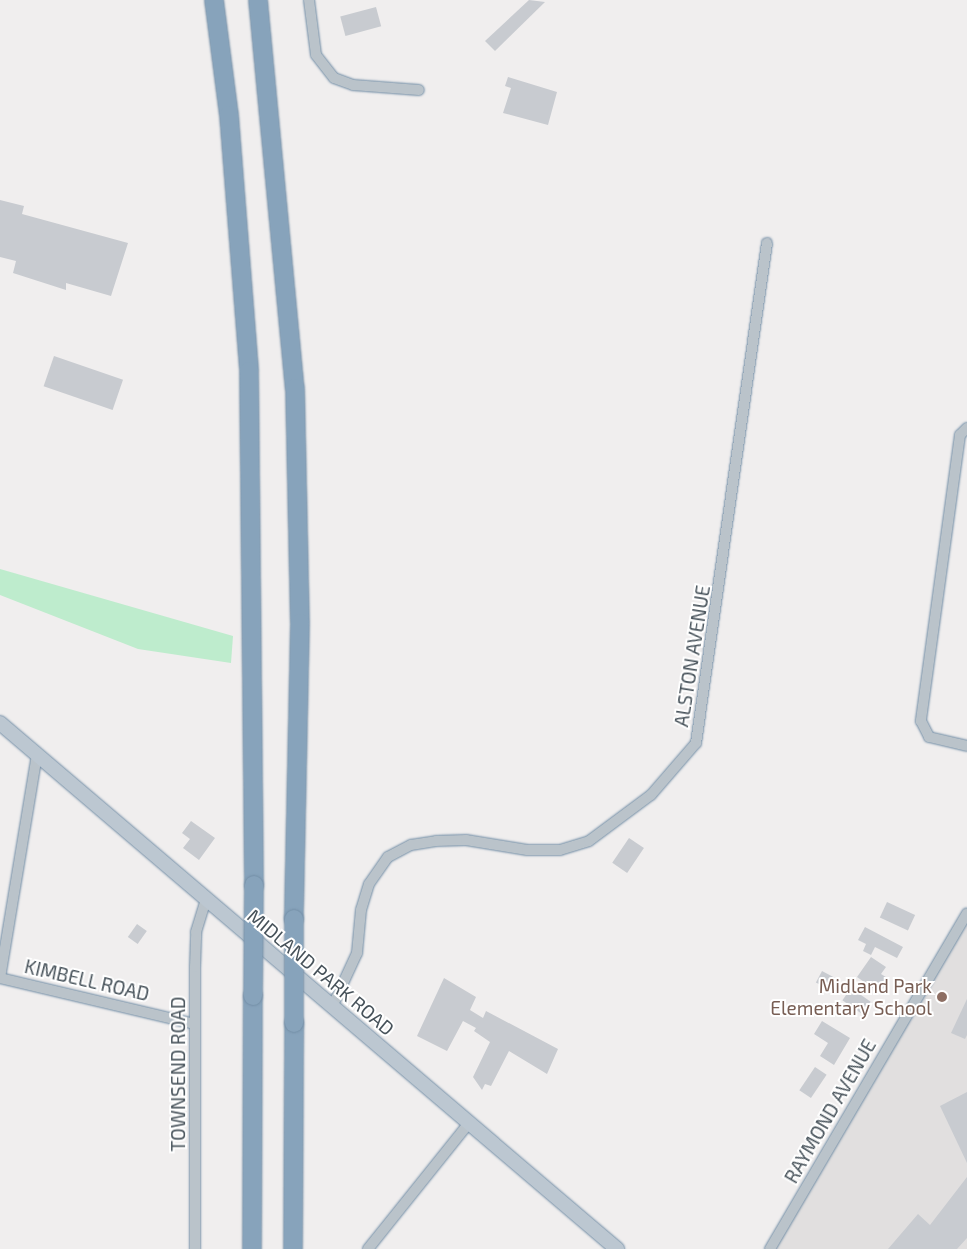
<!DOCTYPE html>
<style>
body{margin:0}
#map{position:relative;width:967px;height:1249px;overflow:hidden;background:#f0eeee;font-family:"Exo 2",sans-serif}
div>[style]{position:absolute}
.education>*{inset:0;background:#e1dfdf}
.green>*{inset:0;background:#beeccd}
.building>*{inset:0;background:#c8cbd0;transform-origin:0 0}
.roads{filter:drop-shadow(0 0 1px #738ea6) drop-shadow(0 0 1px #738ea6)}
.street>*{height:10px;margin:-5px;padding:0 5px;transform-origin:5px;border-radius:5px;background:#bac3ca}
.secondary>*{height:14px;margin:-7px;padding:0 7px;transform-origin:7px;border-radius:7px;background:#bcc7d1}
.highway>*{height:18px;margin:-9px;padding:0 9px;transform-origin:9px;border-radius:9px;background:#87a3bb}
.bridges{filter:drop-shadow(0 0 1px #738ea6) drop-shadow(0 0 1px #738ea6)}
.highway-bridge>*{height:18px;margin:-9px;padding:0 9px;transform-origin:9px;border-radius:9px;background:#87a3bb}
.dots>*{width:14px;height:14px;translate:-50% -50%;box-sizing:border-box;border:2px solid #fff;border-radius:50%}
span{translate:-50% -50%;white-space:nowrap;text-align:center;line-height:1.15;-webkit-text-stroke:4px #fff;paint-order:stroke}
.street-label{font-size:19px;color:#47525a}
.education-label{font-size:19px;color:#785e54}
.right{translate:-100% -50%;text-align:right}
</style>
<div id="map">
<div class="education">
<div style="clip-path:polygon(967px 911px,967px 1249px,770px 1249px)"></div>
</div>
<div class="green">
<div style="clip-path:polygon(0 569px,233px 636px,231px 663px,138px 649px,0 595px)"></div>
</div>
<div class="building">
<div style="clip-path:polygon(529px 0,545px 2px,495px 51px,485px 41px)"></div>
<div style="left:376px;top:7px;width:20px;height:37px;rotate:75deg"></div>
<div style="clip-path:polygon(508px 77px,557px 92px,548px 125px,503px 113px,511px 88px,505px 86px)"></div>
<div style="clip-path:polygon(0 200px,24px 206px,22px 214px,128px 243px,111px 296px,66px 283px,66px 290px,13px 273px,16px 261px,0 257px)"></div>
<div style="left:54px;top:356px;width:73px;height:32px;rotate:19deg"></div>
<div style="clip-path:polygon(191px 821px,215px 838px,199px 860px,183px 848px,190px 839px,182px 833px)"></div>
<div style="left:629px;top:838px;width:18px;height:30px;rotate:34deg"></div>
<div style="left:887px;top:902px;width:31px;height:17px;rotate:25deg"></div>
<div style="left:137px;top:924px;width:12px;height:16px;rotate:35deg"></div>
<div style="clip-path:polygon(865px 927px,903px 947px,897px 958px,875px 947px,871px 955px,863px 951px,866px 944px,858px 940px)"></div>
<div style="clip-path:polygon(871px 957px,886px 967px,881px 974px,889px 979px,880px 993px,857px 977px)"></div>
<div style="left:822px;top:971px;width:15px;height:13px;rotate:28deg"></div>
<div style="clip-path:polygon(444px 978px,476px 997px,470px 1010px,483px 1018px,486px 1011px,558px 1049px,547px 1074px,509px 1051px,491px 1086px,485px 1084px,482px 1090px,473px 1077px,490px 1042px,474px 1031px,476px 1028px,463px 1021px,447px 1051px,417px 1036px)"></div>
<div style="left:851px;top:988px;width:24px;height:15px;rotate:35deg"></div>
<div style="clip-path:polygon(967px 999px,967px 1035px,965px 1039px,951px 1033px)"></div>
<div style="clip-path:polygon(822px 1021px,850px 1038px,834px 1065px,820px 1056px,828px 1043px,814px 1034px)"></div>
<div style="left:815px;top:1067px;width:14px;height:28px;rotate:34deg"></div>
<div style="clip-path:polygon(967px 1092px,967px 1163px,940px 1106px)"></div>
<div style="clip-path:polygon(967px 1177px,967px 1238px,957px 1249px,888px 1249px,918px 1214px,930px 1225px)"></div>
</div>
<div class="roads">
<div class="street">
<div style="left:309px;top:0;width:55px;rotate:82.7deg"></div>
<div style="left:316px;top:55px;width:29px;rotate:52deg"></div>
<div style="left:334px;top:78px;width:20px;rotate:20deg"></div>
<div style="left:353px;top:85px;width:66px;rotate:4.3deg"></div>
<div style="left:967px;top:428px;width:10px;rotate:135deg"></div>
<div style="left:960px;top:435px;width:289px;rotate:97.8deg"></div>
<div style="left:921px;top:721px;width:18px;rotate:63deg"></div>
<div style="left:929px;top:737px;width:39px;rotate:13deg"></div>
<div style="left:0;top:978px;width:226px;rotate:-80.6deg"></div>
<div style="left:0;top:978px;width:200px;rotate:13.3deg"></div>
<div style="left:332px;top:1007px;width:60px;rotate:-65.2deg"></div>
<div style="left:357px;top:953px;width:43px;rotate:-84.7deg"></div>
<div style="left:361px;top:910px;width:27px;rotate:-73deg"></div>
<div style="left:369px;top:884px;width:33px;rotate:-55deg"></div>
<div style="left:388px;top:857px;width:26px;rotate:-28deg"></div>
<div style="left:411px;top:845px;width:25px;rotate:-9deg"></div>
<div style="left:436px;top:841px;width:30px;rotate:-2deg"></div>
<div style="left:466px;top:840px;width:62px;rotate:9.3deg"></div>
<div style="left:527px;top:850px;width:33px"></div>
<div style="left:560px;top:850px;width:30px;rotate:-17deg"></div>
<div style="left:589px;top:841px;width:77px;rotate:-36.6deg"></div>
<div style="left:651px;top:795px;width:69px;rotate:-49.1deg"></div>
<div style="left:696px;top:743px;width:505px;rotate:-81.92deg"></div>
<div style="left:195px;top:1249px;width:282px;rotate:-90deg"></div>
<div style="left:195px;top:967px;width:35px;rotate:-88deg"></div>
<div style="left:196px;top:932px;width:34px;rotate:-73deg"></div>
<div style="left:368px;top:1249px;width:161px;rotate:-51.3deg"></div>
<div style="left:770px;top:1249px;width:389px;rotate:-59.6deg"></div>
</div>
<div class="secondary">
<div style="left:0;top:723px;width:811px;rotate:40.45deg"></div>
</div>
<div class="highway">
<div style="left:214px;top:0;width:116px;rotate:82.6deg"></div>
<div style="left:229px;top:115px;width:257px;rotate:85.5deg"></div>
<div style="left:249px;top:371px;width:514px;rotate:89.44deg"></div>
<div style="left:258px;top:0;width:390px;rotate:84.6deg"></div>
<div style="left:295px;top:388px;width:235px;rotate:88.8deg"></div>
<div style="left:300px;top:623px;width:296px;rotate:91.2deg"></div>
<div style="left:252px;top:1249px;width:253px;rotate:-89.8deg"></div>
<div style="left:293px;top:1249px;width:226px;rotate:-89.7deg"></div>
</div>
</div>
<div class="bridges">
<div class="highway-bridge">
<div style="left:253px;top:996px;width:111px;rotate:-89.5deg"></div>
<div style="left:294px;top:1023px;width:104px;rotate:-90deg"></div>
</div>
</div>
<div class="dots">
<div style="left:942px;top:997px;background:#8d6e63"></div>
</div>
<div class="street-label">
<span style="left:692px;top:656px;rotate:-81deg">ALSTON AVENUE</span>
<span style="left:321px;top:972px;rotate:40deg">MIDLAND PARK ROAD</span>
<span style="left:87px;top:980px;rotate:13deg">KIMBELL ROAD</span>
<span style="left:178px;top:1074px;rotate:-90deg">TOWNSEND ROAD</span>
<span style="left:830px;top:1111px;rotate:-60deg">RAYMOND AVENUE</span>
</div>
<div class="education-label">
<span class="right" style="left:932px;top:997px">Midland Park<br>Elementary School</span>
</div>
</div>
